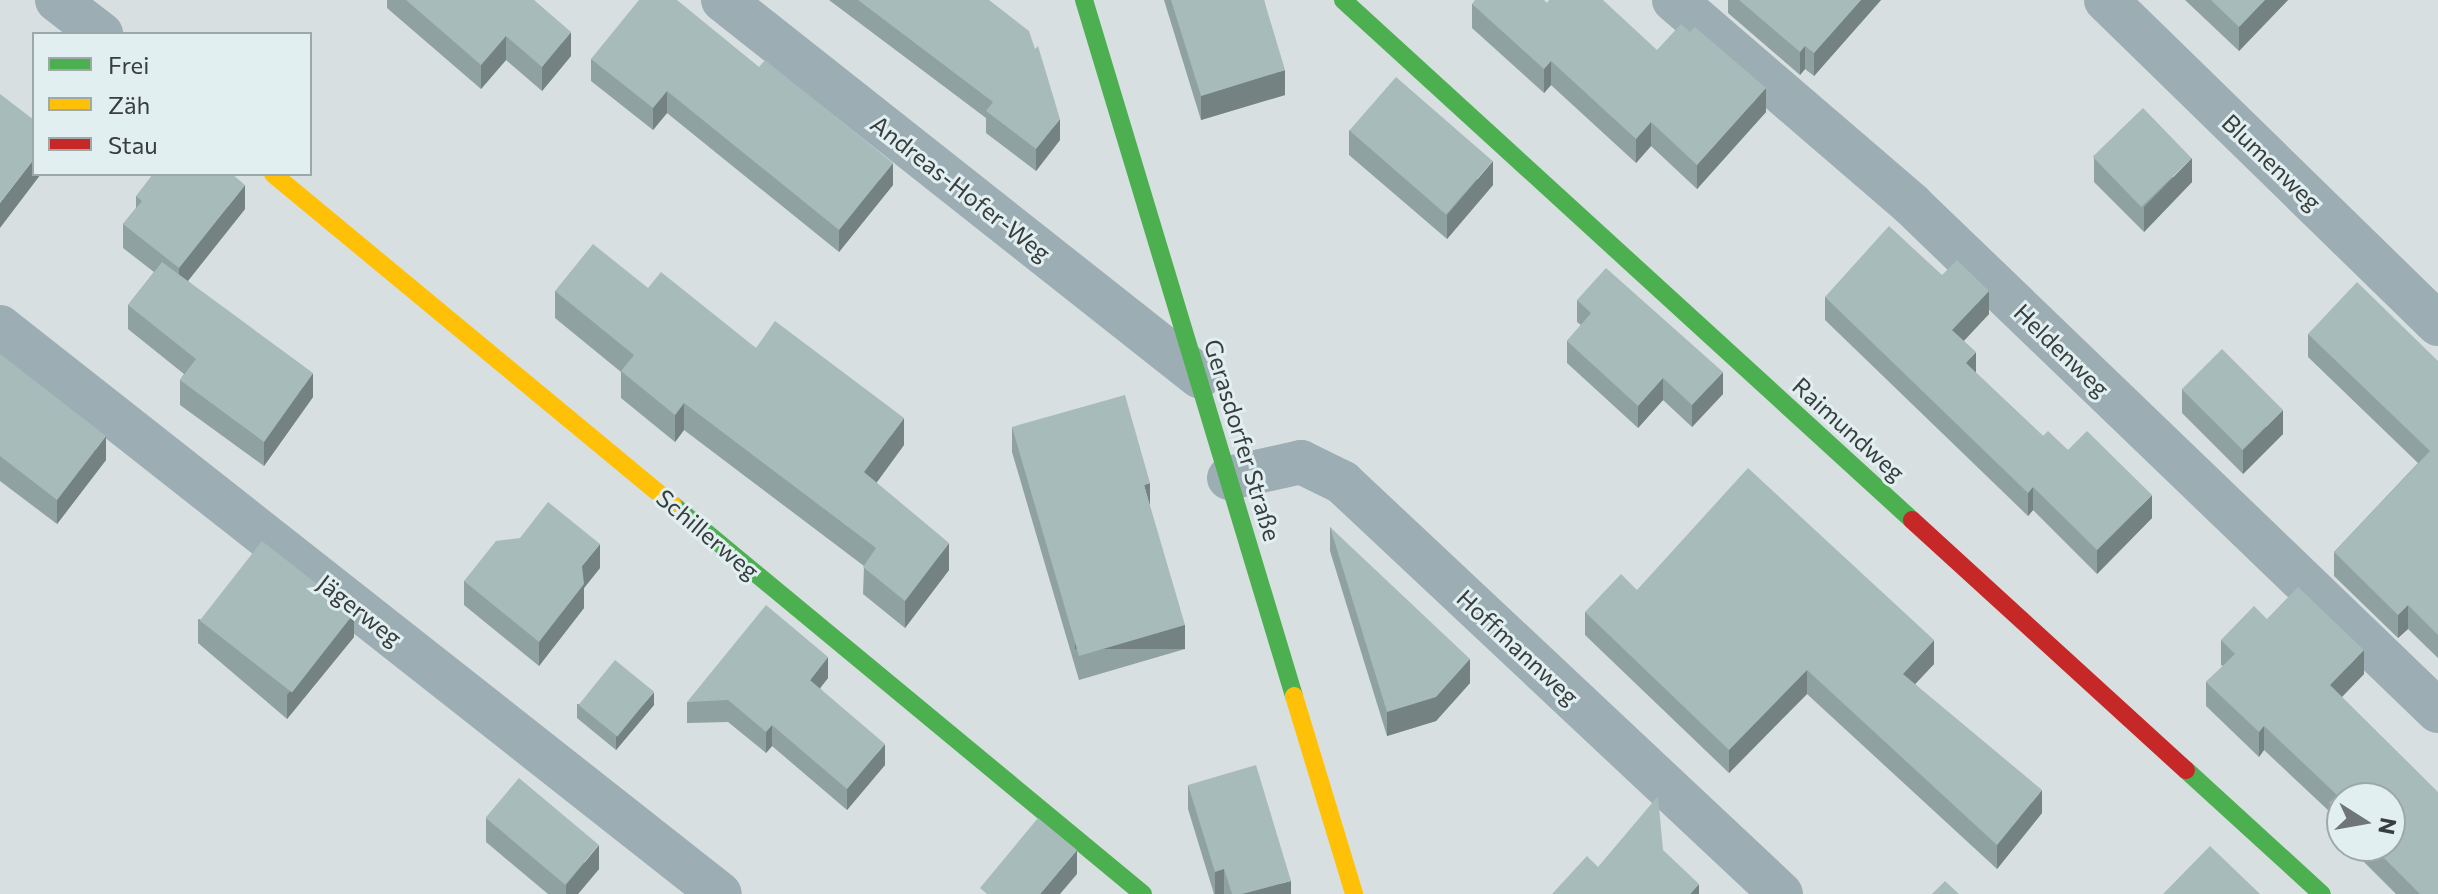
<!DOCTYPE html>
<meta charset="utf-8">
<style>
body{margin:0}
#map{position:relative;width:2438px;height:894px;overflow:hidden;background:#d8dfe0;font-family:Commissioner,sans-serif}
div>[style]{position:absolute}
.street>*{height:44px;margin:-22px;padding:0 22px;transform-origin:22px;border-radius:22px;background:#9cadb4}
.fast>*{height:18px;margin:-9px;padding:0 9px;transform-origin:9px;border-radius:9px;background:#4caf50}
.slow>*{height:18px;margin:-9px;padding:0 9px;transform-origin:9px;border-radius:9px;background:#ffc107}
.jam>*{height:18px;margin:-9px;padding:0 9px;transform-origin:9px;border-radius:9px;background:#c62828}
.wall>*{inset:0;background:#8fa1a0}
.shaded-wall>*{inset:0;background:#748382;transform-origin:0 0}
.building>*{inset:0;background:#a6bbba;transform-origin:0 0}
span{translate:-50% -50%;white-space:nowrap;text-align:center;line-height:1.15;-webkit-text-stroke:6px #e2eff0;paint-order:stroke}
.street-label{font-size:24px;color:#383d3e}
.legend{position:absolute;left:32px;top:32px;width:280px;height:144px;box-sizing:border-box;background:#e2eff0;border:2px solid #9ea8a9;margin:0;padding:10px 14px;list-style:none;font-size:24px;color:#383d3e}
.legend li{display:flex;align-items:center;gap:16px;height:40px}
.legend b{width:40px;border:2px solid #9ea8a9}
.north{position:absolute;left:2326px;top:782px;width:80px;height:80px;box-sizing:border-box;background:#e2eff0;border:2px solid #9ea8a9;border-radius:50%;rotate:101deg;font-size:22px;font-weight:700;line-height:32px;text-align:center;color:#383d3e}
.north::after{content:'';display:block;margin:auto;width:28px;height:36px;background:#707677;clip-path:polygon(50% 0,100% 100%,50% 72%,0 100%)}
</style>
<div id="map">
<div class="street">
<div style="left:57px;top:0;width:56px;rotate:37.7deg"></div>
<div style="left:723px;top:0;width:607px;rotate:38.31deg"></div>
<div style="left:1674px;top:0;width:314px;rotate:40.7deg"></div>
<div style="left:1912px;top:205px;width:730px;rotate:43.89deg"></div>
<div style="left:2106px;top:0;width:464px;rotate:44.3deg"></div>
<div style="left:0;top:327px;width:916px;rotate:38.22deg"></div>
<div style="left:1229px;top:478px;width:74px;rotate:-12.5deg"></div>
<div style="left:1301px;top:462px;width:46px;rotate:26deg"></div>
<div style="left:1342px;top:482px;width:602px;rotate:43.18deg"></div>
</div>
<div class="fast">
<div style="left:1084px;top:0;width:727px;rotate:73.21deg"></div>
<div style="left:1343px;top:0;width:771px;rotate:42.42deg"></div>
<div style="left:673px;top:505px;width:610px;rotate:39.61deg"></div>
<div style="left:2186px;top:770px;width:184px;rotate:42.4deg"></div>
</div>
<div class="slow">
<div style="left:273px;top:174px;width:519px;rotate:39.61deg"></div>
<div style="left:1294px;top:696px;width:207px;rotate:73.1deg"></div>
</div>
<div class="jam">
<div style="left:1912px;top:520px;width:371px;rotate:42.4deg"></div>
</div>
<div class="wall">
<div style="clip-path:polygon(387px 0,534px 0,571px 56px,542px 91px,506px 60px,481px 89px,387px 8px)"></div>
<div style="clip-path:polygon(829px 0,989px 0,1060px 140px,1036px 171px,986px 133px,986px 118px)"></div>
<div style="clip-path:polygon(1164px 0,1264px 0,1285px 95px,1201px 120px)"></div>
<div style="clip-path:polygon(1728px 0,1881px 0,1814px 76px,1805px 69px,1800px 75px,1728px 13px)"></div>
<div style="clip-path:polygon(2185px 0,2288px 0,2239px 51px)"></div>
<div style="clip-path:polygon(1547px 3px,1657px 50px,1766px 112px,1697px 189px,1651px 146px,1636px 163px,1551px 85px,1544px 93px,1472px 28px,1472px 4px)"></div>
<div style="clip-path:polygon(591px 59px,893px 185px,839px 252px,667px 113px,653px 130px,591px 81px)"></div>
<div style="clip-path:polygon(1349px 130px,1493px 185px,1447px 239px,1349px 155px)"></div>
<div style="clip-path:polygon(2094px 158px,2192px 182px,2144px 232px,2094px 182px)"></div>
<div style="clip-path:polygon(136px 196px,245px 209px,188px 281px,313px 397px,264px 466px,180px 405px,180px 380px,184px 374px,128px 329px,128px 305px,154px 272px,123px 248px,123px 224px,136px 208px)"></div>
<div style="clip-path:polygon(1942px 275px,1989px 314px,1964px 341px,1976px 373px,2043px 436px,2068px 450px,2152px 518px,2097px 574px,2033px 510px,2028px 516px,1825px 320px,1825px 297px)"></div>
<div style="clip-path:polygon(648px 288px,756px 348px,904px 445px,876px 483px,949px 570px,905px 628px,863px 594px,864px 566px,684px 430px,675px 442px,621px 398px,621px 372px,555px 318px,555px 291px)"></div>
<div style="clip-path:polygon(1577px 300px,1723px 394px,1692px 427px,1663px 400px,1638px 428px,1567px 363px,1567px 341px,1581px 325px,1577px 322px)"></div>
<div style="clip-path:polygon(2308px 334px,2438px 361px,2438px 658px,2408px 629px,2398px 638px,2334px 576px,2334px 552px,2418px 463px,2308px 357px)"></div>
<div style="clip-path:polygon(0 354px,106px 460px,57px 524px,0 481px)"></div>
<div style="clip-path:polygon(2182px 389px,2283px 434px,2243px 474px,2182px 413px)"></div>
<div style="clip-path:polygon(1012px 427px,1150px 507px,1185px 649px,1079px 680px,1012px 452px)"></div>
<div style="clip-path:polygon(1330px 527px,1470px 683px,1436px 721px,1387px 736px,1330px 551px)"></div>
<div style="clip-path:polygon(600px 568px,584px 588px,584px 608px,539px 666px,464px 605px,464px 581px)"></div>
<div style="clip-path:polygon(1637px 590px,1934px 664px,1915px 684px,2042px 813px,1997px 869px,1807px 694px,1729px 773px,1585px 635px,1585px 612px)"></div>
<div style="clip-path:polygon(198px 619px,354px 637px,287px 719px,198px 643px)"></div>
<div style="clip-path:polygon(2267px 619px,2364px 674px,2342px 697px,2438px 894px,2396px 894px,2348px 846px,2390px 846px,2342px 798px,2342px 840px,2329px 827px,2329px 811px,2264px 750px,2259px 757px,2206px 706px,2206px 682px,2223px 666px,2221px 665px,2221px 640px)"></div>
<div style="clip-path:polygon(828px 678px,820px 688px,885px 765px,847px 810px,772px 746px,766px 753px,728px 722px,687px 723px,687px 702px)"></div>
<div style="clip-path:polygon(577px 704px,654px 705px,616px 750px,577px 718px)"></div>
<div style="clip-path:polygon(1188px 785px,1291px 894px,1214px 894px,1188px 809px)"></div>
<div style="clip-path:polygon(486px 818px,599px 869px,578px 894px,548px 894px,486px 842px)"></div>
</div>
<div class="shaded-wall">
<div style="clip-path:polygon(1861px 0,1881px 0,1814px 76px,1814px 53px)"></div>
<div style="clip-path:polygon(2265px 0,2288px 0,2239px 51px,2239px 27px)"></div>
<div style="clip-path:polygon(571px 32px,571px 56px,542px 91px,542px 67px)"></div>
<div style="clip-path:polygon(506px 36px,506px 60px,481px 89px,481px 65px)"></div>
<div style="clip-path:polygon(1805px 46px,1805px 69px,1800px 75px,1800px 52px)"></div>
<div style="clip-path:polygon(1551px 61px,1551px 85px,1544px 93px,1544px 69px)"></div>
<div style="clip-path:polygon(1285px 70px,1285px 95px,1201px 120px,1201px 96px)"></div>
<div style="clip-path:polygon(1766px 88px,1766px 112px,1697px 189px,1697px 165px)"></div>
<div style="clip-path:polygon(667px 91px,667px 113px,653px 130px,653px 108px)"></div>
<div style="clip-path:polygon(1060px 119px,1060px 140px,1036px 171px,1036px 149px)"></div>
<div style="clip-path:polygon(1651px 122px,1651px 146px,1636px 163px,1636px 139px)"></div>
<div style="clip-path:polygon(2192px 158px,2192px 182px,2144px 232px,2144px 207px)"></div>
<div style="clip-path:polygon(34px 159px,34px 174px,41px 174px,0 228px,0 203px)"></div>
<div style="clip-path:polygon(1493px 161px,1493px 185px,1447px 239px,1447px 215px)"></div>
<div style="clip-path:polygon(893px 163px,893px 185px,839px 252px,839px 230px)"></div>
<div style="clip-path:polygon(245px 185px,245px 209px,179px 292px,179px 268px)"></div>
<div style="clip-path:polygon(1989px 291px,1989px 314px,1952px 353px,1952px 330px)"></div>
<div style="clip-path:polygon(1976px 352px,1976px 375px,1966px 363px)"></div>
<div style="clip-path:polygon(1723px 372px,1723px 394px,1692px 427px,1692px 405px)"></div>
<div style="clip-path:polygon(313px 373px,313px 397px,264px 466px,264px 442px)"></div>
<div style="clip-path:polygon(1663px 378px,1663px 400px,1638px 428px,1638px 406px)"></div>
<div style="clip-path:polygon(684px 403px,684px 430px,675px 442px,675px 415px)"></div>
<div style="clip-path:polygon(2283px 410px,2283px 434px,2243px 474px,2243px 450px)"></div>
<div style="clip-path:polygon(904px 418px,904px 445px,864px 500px,864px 472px)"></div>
<div style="clip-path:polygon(106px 436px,106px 460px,57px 524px,57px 500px)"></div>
<div style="clip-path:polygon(1150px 483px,1150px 507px,1144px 485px)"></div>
<div style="clip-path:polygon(2033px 487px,2033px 510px,2028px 516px,2028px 493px)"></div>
<div style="clip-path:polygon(2152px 495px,2152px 518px,2097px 574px,2097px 550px)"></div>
<div style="clip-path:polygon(949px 543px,949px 570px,905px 628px,905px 601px)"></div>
<div style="clip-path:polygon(600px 544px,600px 568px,584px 588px,584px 608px,539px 666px,539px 642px,582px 566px)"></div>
<div style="clip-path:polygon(2408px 605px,2408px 629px,2398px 638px,2398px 615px)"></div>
<div style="clip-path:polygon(354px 613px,354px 637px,287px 719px,287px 695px)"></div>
<div style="left:1185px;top:625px;width:24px;height:110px;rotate:90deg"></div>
<div style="clip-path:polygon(1934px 640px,1934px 664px,1903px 697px,1903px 674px)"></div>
<div style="clip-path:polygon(2364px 650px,2364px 674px,2330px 709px,2330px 685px)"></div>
<div style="clip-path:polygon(828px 657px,828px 678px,810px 701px,810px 680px)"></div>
<div style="clip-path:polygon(1470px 659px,1470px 683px,1436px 721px,1387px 736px,1387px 712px)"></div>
<div style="clip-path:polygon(1807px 670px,1807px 694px,1729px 773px,1729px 750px)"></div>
<div style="clip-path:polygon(654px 692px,654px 705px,616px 750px,616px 737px)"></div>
<div style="clip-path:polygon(772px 725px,772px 746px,766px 753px,766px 732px)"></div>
<div style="clip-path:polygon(2264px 726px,2264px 750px,2259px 757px,2259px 732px)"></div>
<div style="clip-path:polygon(885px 744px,885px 765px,847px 810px,847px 789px)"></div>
<div style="clip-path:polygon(2042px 790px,2042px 813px,1997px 869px,1997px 845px)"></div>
<div style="clip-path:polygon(599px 845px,599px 869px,578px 894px,566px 894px,566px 885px)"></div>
<div style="clip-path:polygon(1077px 850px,1077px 874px,1060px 894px,1040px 894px)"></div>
<div style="left:1224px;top:869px;width:25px;height:9px;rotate:90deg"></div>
<div style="clip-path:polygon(1291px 881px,1291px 894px,1242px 894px)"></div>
<div style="clip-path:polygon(1699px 884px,1699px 894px,1690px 894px)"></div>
</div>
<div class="building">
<div style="clip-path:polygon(406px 0,534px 0,571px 32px,542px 67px,506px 36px,481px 65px)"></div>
<div style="clip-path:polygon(639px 0,677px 0,759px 67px,765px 60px,893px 163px,839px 230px,667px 91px,653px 108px,591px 59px)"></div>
<div style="clip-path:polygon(858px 0,989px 0,1029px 31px,1035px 49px,1038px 46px,1060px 119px,1036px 149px,986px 111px,993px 102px)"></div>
<div style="clip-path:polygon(1171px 0,1264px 0,1285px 70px,1201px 96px)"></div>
<div style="clip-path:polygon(1475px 0,1544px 0,1547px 3px,1549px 0,1603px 0,1657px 50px,1681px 24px,1690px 32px,1695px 27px,1766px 88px,1697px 165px,1651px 122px,1636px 139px,1551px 61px,1544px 69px,1472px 4px)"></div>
<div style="clip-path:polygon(1739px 0,1861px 0,1814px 53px,1805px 46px,1800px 52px)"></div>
<div style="clip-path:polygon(2211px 0,2265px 0,2239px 27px)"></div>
<div style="left:1396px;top:77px;width:128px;height:71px;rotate:41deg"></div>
<div style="clip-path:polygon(0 94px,34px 120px,34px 159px,0 203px)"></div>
<div style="left:2143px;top:108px;width:70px;height:70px;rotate:46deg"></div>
<div style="clip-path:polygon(153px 174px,232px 174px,245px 185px,179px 268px,123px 224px,142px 201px,136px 196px)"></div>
<div style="clip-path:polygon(1889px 226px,1942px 275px,1957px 260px,1989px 291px,1952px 330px,1976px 352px,1966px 363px,2043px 436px,2048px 431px,2068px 450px,2087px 431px,2152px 495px,2097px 550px,2033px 487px,2028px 493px,1825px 297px)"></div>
<div style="clip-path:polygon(593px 244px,648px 288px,661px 272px,756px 348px,775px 321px,904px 418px,864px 472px,949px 543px,905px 601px,863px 567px,876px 548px,684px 403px,675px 415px,621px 371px,634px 355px,555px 291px)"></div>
<div style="clip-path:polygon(162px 262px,313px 373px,264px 442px,180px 380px,196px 359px,128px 305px)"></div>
<div style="clip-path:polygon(1606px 268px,1723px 372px,1692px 405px,1663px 378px,1638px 406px,1567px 341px,1591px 313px,1577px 300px)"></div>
<div style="clip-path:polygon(2357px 282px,2438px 361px,2438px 635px,2408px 605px,2398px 615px,2334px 552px,2430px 451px,2308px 334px)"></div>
<div style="left:2222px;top:349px;width:86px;height:57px;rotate:45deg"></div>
<div style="clip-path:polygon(0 354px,106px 436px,57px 500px,0 456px)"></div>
<div style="clip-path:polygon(1125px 395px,1150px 483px,1144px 485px,1185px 625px,1079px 656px,1012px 427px)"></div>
<div style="clip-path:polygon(1748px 468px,1934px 640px,1903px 674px,2042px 790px,1997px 845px,1807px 670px,1729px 750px,1585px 612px,1621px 574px,1637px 590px)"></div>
<div style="clip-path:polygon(548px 502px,600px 544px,582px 566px,584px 584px,539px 642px,464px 581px,496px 541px,520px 538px)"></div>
<div style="clip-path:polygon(1330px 527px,1470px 659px,1436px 697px,1387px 712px)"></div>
<div style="left:262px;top:541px;width:117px;height:101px;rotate:38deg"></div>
<div style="clip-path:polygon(2298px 587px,2364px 650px,2330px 685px,2438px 792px,2438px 894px,2420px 894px,2372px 846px,2390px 846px,2390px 798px,2342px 798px,2342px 816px,2329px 803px,2337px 795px,2264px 726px,2259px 732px,2206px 682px,2235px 654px,2221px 640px,2254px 606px,2267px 619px)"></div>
<div style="clip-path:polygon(766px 605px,828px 657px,810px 680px,885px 744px,847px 789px,772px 725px,766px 732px,728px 700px,687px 702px)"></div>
<div style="left:615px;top:660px;width:50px;height:58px;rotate:39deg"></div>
<div style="clip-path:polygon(1256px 765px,1291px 881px,1242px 894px,1232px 894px,1224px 869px,1215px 872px,1188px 785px)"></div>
<div style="left:519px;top:778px;width:104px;height:52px;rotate:40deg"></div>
<div style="clip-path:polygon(1658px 796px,1663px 850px,1699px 884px,1690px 894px,1552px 894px,1587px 856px,1598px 867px)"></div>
<div style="clip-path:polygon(1038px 818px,1077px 850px,1040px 894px,987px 894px,980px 888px)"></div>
<div style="clip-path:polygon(2210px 846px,2260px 894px,2163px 894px)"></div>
<div style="clip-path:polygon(1945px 881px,1959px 894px,1932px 894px)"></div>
</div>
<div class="street-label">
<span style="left:2272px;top:162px;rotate:44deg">Blumenweg</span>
<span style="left:961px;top:188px;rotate:38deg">Andreas-Hofer-Weg</span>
<span style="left:2062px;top:350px;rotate:44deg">Heldenweg</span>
<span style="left:1849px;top:429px;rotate:42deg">Raimundweg</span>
<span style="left:1243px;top:440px;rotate:73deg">Gerasdorfer Straße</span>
<span style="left:708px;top:534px;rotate:40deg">Schillerweg</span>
<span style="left:360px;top:610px;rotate:38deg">Jägerweg</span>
<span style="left:1518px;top:647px;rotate:43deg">Hoffmannweg</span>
</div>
<ul class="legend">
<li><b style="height:10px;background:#4caf50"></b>Frei</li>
<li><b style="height:10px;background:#ffc107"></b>Zäh</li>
<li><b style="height:10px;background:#c62828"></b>Stau</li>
</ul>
<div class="north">N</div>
</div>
